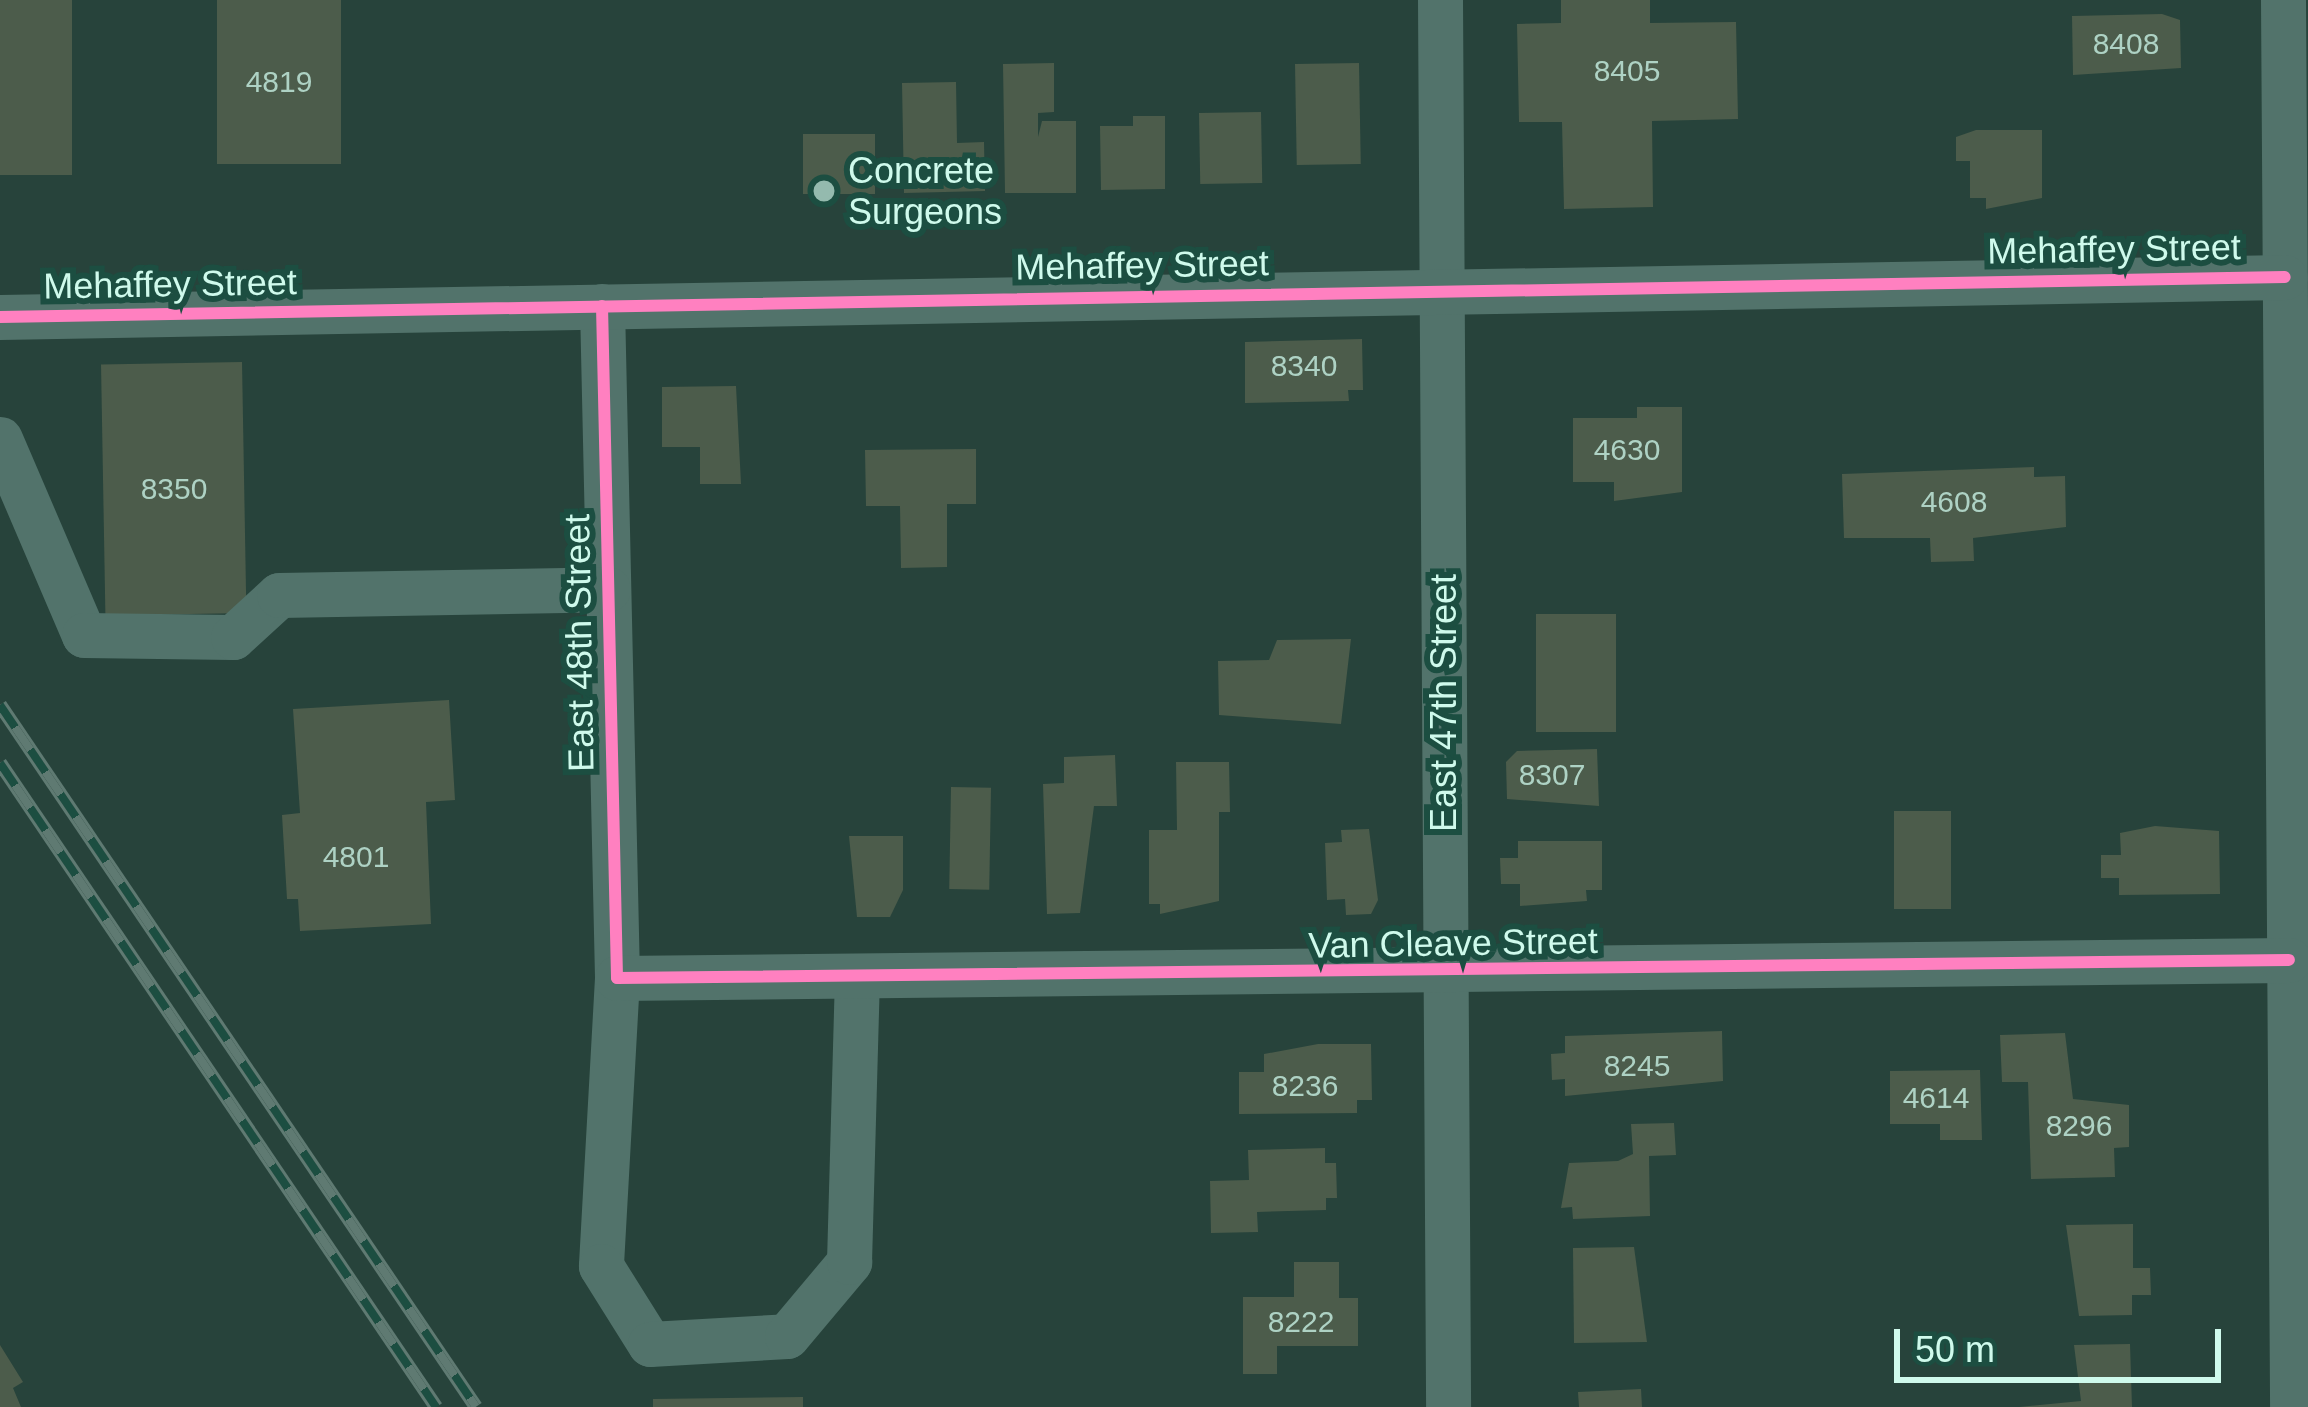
<!DOCTYPE html>
<style>
body{margin:0}
#map{position:relative;width:2308px;height:1407px;overflow:hidden;background:#27433b;font-family:Helvetica,sans-serif}
div>[style]{position:absolute}
.building>*{inset:0;background:#4c5c4b;transform-origin:0 0}
.minor>*{height:45px;margin:-22.5px;padding:0 22.5px;transform-origin:22.5px;border-radius:22.5px;background:#52736b}
.rail>*{height:14px;margin-top:-7px;transform-origin:0;background:repeating-linear-gradient(90deg,#1c4e41 0 27px,#5f7a72 0 54px);box-sizing:border-box;border-block:3px solid #5f7a72}
.cycleway>*{height:12px;margin:-6px;padding:0 6px;transform-origin:6px;border-radius:6px;background:#ff80c0}
.dots>*{width:33px;height:33px;translate:-50% -50%;box-sizing:border-box;border:6px solid #1c4e41;border-radius:50%}
span{translate:-50% -50%;white-space:nowrap;text-align:center;line-height:1.15;-webkit-text-stroke:12px #1c4e41;paint-order:stroke}
.number-label{font-size:30px;color:#aed2c4}
.number-label span{-webkit-text-stroke-width:0}
.poi-label{font-size:36px;color:#cffaec}
.left{translate:0 -50%;text-align:left}
.street-label{font-size:36px;color:#cffaec}
.scale{position:absolute;left:1894px;top:1329px;width:327px;height:54px;box-sizing:border-box;border:6px solid #cffaec;border-top:0;padding-left:15px;font-size:36px;line-height:42px;white-space:nowrap;color:#cffaec;-webkit-text-stroke:9px #1c4e41;paint-order:stroke}
</style>
<div id="map">
<div class="building">
<div style="left:0;top:0;width:72px;height:175px"></div>
<div style="left:217px;top:0;width:124px;height:164px"></div>
<div style="clip-path:polygon(1561px 0,1650px 0,1650px 23px,1736px 22px,1738px 119px,1652px 121px,1653px 207px,1564px 209px,1562px 122px,1519px 122px,1517px 24px,1561px 23px)"></div>
<div style="clip-path:polygon(2162px 14px,2180px 20px,2181px 68px,2073px 75px,2072px 16px)"></div>
<div style="clip-path:polygon(1054px 63px,1054px 112px,1038px 113px,1038px 137px,1042px 121px,1076px 121px,1076px 193px,1005px 193px,1003px 64px)"></div>
<div style="left:1359px;top:63px;width:101px;height:64px;rotate:89deg"></div>
<div style="clip-path:polygon(956px 82px,957px 143px,984px 142px,985px 191px,904px 193px,902px 83px)"></div>
<div style="left:1261px;top:112px;width:71px;height:62px;rotate:89deg"></div>
<div style="clip-path:polygon(1133px 116px,1165px 116px,1165px 189px,1101px 190px,1100px 126px,1133px 126px)"></div>
<div style="clip-path:polygon(1976px 130px,2042px 130px,2042px 198px,1986px 209px,1986px 198px,1970px 198px,1970px 161px,1956px 161px,1956px 137px)"></div>
<div style="left:803px;top:134px;width:72px;height:60px"></div>
<div style="clip-path:polygon(1362px 339px,1363px 390px,1348px 390px,1349px 401px,1245px 403px,1245px 342px)"></div>
<div style="left:242px;top:362px;width:251px;height:141px;rotate:89deg"></div>
<div style="clip-path:polygon(736px 386px,741px 484px,700px 484px,700px 447px,662px 447px,662px 387px)"></div>
<div style="clip-path:polygon(1637px 407px,1682px 407px,1682px 492px,1614px 501px,1614px 482px,1573px 482px,1573px 418px,1637px 418px)"></div>
<div style="clip-path:polygon(976px 449px,976px 504px,947px 504px,947px 567px,901px 568px,900px 506px,866px 506px,865px 450px)"></div>
<div style="clip-path:polygon(2034px 467px,2034px 477px,2065px 476px,2066px 527px,1973px 538px,1974px 561px,1931px 562px,1930px 538px,1844px 538px,1842px 474px)"></div>
<div style="left:1536px;top:614px;width:80px;height:118px"></div>
<div style="clip-path:polygon(1351px 639px,1341px 724px,1219px 715px,1218px 661px,1269px 660px,1277px 640px)"></div>
<div style="clip-path:polygon(449px 700px,455px 800px,426px 802px,431px 924px,300px 931px,298px 899px,287px 899px,282px 815px,300px 813px,293px 709px)"></div>
<div style="clip-path:polygon(1597px 749px,1599px 806px,1507px 799px,1506px 762px,1517px 751px)"></div>
<div style="clip-path:polygon(1115px 755px,1117px 806px,1094px 806px,1080px 913px,1047px 914px,1043px 784px,1064px 783px,1064px 757px)"></div>
<div style="clip-path:polygon(1176px 762px,1229px 762px,1230px 812px,1219px 812px,1219px 901px,1160px 914px,1160px 904px,1149px 904px,1149px 830px,1177px 830px)"></div>
<div style="left:951px;top:787px;width:40px;height:102px;rotate:1deg"></div>
<div style="left:1894px;top:811px;width:57px;height:98px"></div>
<div style="clip-path:polygon(2155px 826px,2219px 831px,2220px 894px,2119px 895px,2119px 878px,2101px 878px,2101px 855px,2121px 855px,2120px 833px)"></div>
<div style="clip-path:polygon(1369px 829px,1378px 900px,1371px 914px,1346px 915px,1345px 899px,1327px 900px,1325px 843px,1342px 842px,1341px 830px)"></div>
<div style="clip-path:polygon(849px 836px,903px 836px,903px 890px,890px 917px,857px 917px)"></div>
<div style="clip-path:polygon(1518px 841px,1602px 841px,1602px 890px,1586px 890px,1587px 901px,1520px 906px,1520px 884px,1501px 884px,1500px 858px,1518px 858px)"></div>
<div style="clip-path:polygon(1722px 1031px,1723px 1081px,1565px 1096px,1565px 1079px,1552px 1080px,1551px 1054px,1565px 1053px,1565px 1036px)"></div>
<div style="clip-path:polygon(2065px 1033px,2073px 1099px,2129px 1105px,2129px 1147px,2114px 1148px,2115px 1177px,2031px 1179px,2028px 1082px,2002px 1082px,2000px 1035px)"></div>
<div style="clip-path:polygon(1318px 1044px,1371px 1044px,1372px 1100px,1357px 1100px,1357px 1113px,1239px 1114px,1239px 1072px,1264px 1072px,1264px 1054px)"></div>
<div style="clip-path:polygon(1980px 1070px,1982px 1140px,1940px 1140px,1940px 1124px,1890px 1124px,1890px 1071px)"></div>
<div style="clip-path:polygon(1674px 1123px,1676px 1155px,1649px 1156px,1650px 1216px,1573px 1219px,1572px 1207px,1561px 1208px,1569px 1163px,1618px 1161px,1633px 1154px,1631px 1124px)"></div>
<div style="clip-path:polygon(1325px 1148px,1325px 1163px,1336px 1163px,1337px 1198px,1326px 1198px,1326px 1210px,1257px 1212px,1258px 1232px,1211px 1233px,1210px 1181px,1249px 1180px,1248px 1150px)"></div>
<div style="clip-path:polygon(2133px 1224px,2133px 1268px,2150px 1268px,2151px 1295px,2132px 1295px,2132px 1315px,2079px 1316px,2066px 1225px)"></div>
<div style="clip-path:polygon(1634px 1247px,1647px 1342px,1574px 1343px,1573px 1248px)"></div>
<div style="clip-path:polygon(1294px 1262px,1339px 1262px,1339px 1298px,1358px 1298px,1358px 1346px,1277px 1346px,1277px 1374px,1243px 1374px,1243px 1297px,1294px 1297px)"></div>
<div style="clip-path:polygon(2130px 1344px,2132px 1407px,2019px 1407px,2081px 1401px,2074px 1345px)"></div>
<div style="clip-path:polygon(0 1345px,23px 1382px,13px 1388px,21px 1407px,0 1407px)"></div>
<div style="clip-path:polygon(1641px 1389px,1642px 1407px,1579px 1407px,1578px 1392px)"></div>
<div style="clip-path:polygon(803px 1397px,803px 1407px,653px 1407px,653px 1399px)"></div>
</div>
<div class="minor">
<div style="left:1440px;top:0;width:1407px;rotate:89.67deg"></div>
<div style="left:2283px;top:0;width:1407px;rotate:89.63deg"></div>
<div style="left:602px;top:306px;width:672px;rotate:88.72deg"></div>
<div style="left:617px;top:978px;width:288px;rotate:93.2deg"></div>
<div style="left:601px;top:1266px;width:92px;rotate:57.9deg"></div>
<div style="left:650px;top:1344px;width:137px;rotate:-3.3deg"></div>
<div style="left:787px;top:1336px;width:97px;rotate:-50deg"></div>
<div style="left:849px;top:1262px;width:286px;rotate:-88.4deg"></div>
<div style="left:0;top:317px;width:2285px;rotate:-1deg"></div>
<div style="left:0;top:439px;width:213px;rotate:66.8deg"></div>
<div style="left:84px;top:635px;width:149px;rotate:0.8deg"></div>
<div style="left:233px;top:637px;width:62px;rotate:-42.4deg"></div>
<div style="left:279px;top:595px;width:329px;rotate:-1deg"></div>
<div style="left:617px;top:978px;width:1672px;rotate:-0.62deg"></div>
</div>
<div class="rail">
<div style="left:0;top:705px;width:848px;rotate:55.86deg"></div>
<div style="left:0;top:763px;width:778px;rotate:55.9deg"></div>
</div>
<div class="cycleway">
<div style="left:602px;top:306px;width:672px;rotate:88.72deg"></div>
<div style="left:617px;top:978px;width:1672px;rotate:-0.62deg"></div>
<div style="left:0;top:317px;width:2285px;rotate:-1deg"></div>
</div>
<div class="dots">
<div style="left:824px;top:191px;background:#94baae"></div>
</div>
<div class="number-label">
<span style="left:2126px;top:44px">8408</span>
<span style="left:1627px;top:71px">8405</span>
<span style="left:279px;top:82px">4819</span>
<span style="left:1304px;top:366px">8340</span>
<span style="left:1627px;top:450px">4630</span>
<span style="left:174px;top:489px">8350</span>
<span style="left:1954px;top:502px">4608</span>
<span style="left:1552px;top:775px">8307</span>
<span style="left:356px;top:857px">4801</span>
<span style="left:1637px;top:1066px">8245</span>
<span style="left:1305px;top:1086px">8236</span>
<span style="left:1936px;top:1098px">4614</span>
<span style="left:2079px;top:1126px">8296</span>
<span style="left:1301px;top:1322px">8222</span>
</div>
<div class="poi-label">
<span class="left" style="left:848px;top:191px">Concrete<br>Surgeons</span>
</div>
<div class="street-label">
<span style="left:2114px;top:249px;rotate:-1deg">Mehaffey Street</span>
<span style="left:1142px;top:265px;rotate:-1deg">Mehaffey Street</span>
<span style="left:170px;top:284px;rotate:-1deg">Mehaffey Street</span>
<span style="left:579px;top:643px;rotate:-91deg">East 48th Street</span>
<span style="left:1444px;top:703px;rotate:-90deg">East 47th Street</span>
<span style="left:1453px;top:943px;rotate:-1deg">Van Cleave Street</span>
</div>
<div class="scale">50 m</div>
</div>
